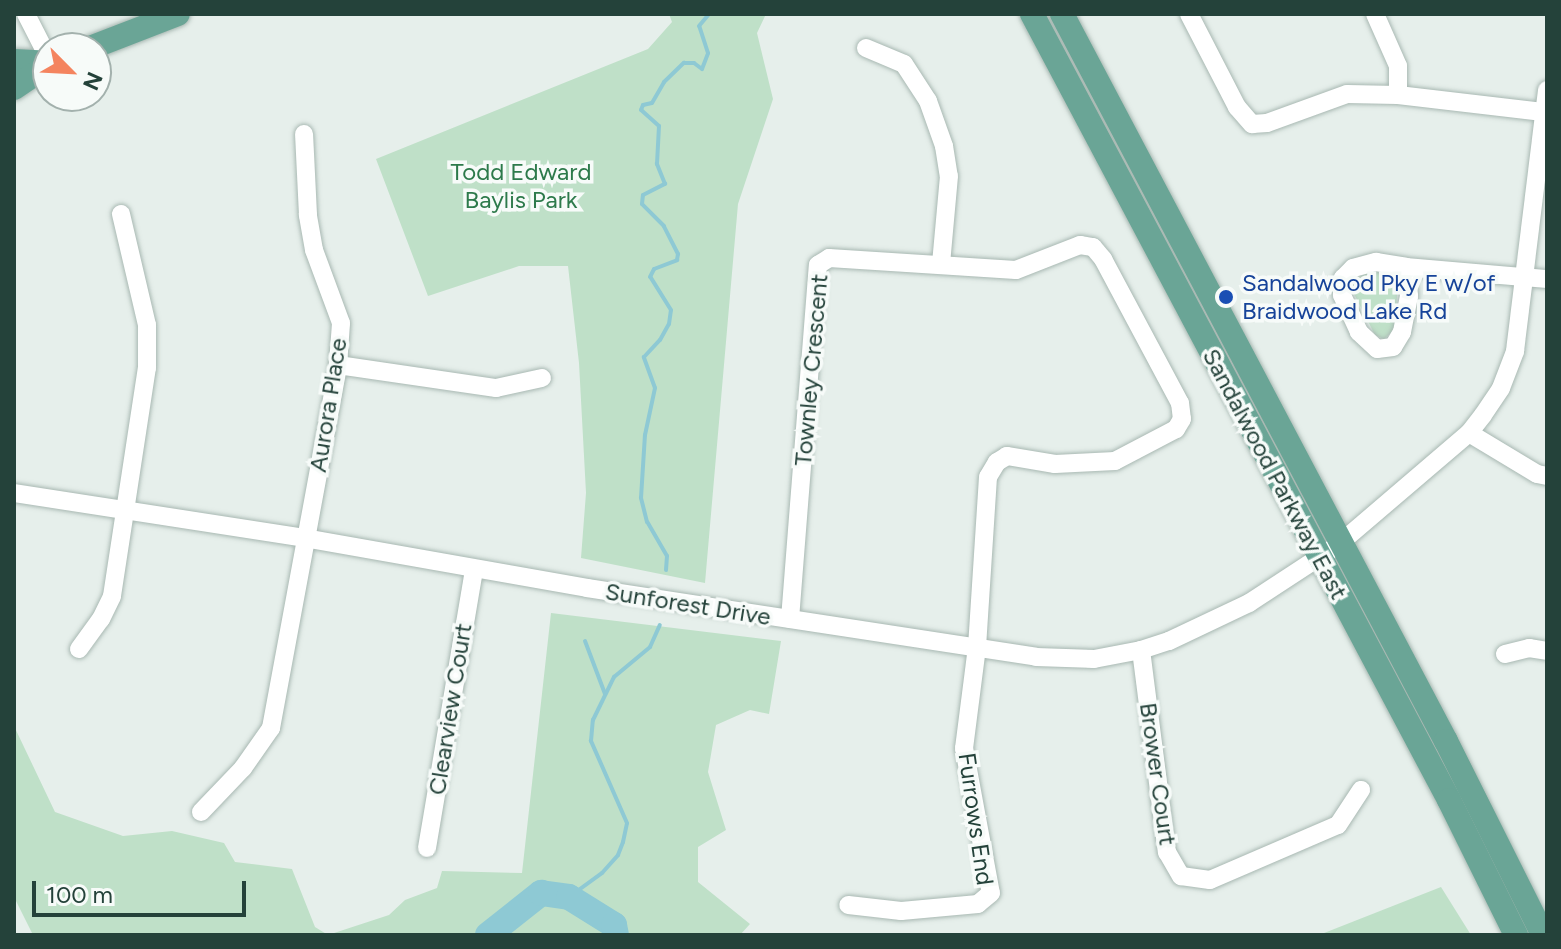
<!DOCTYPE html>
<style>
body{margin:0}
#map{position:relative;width:1561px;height:949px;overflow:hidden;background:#e6efeb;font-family:Figtree,sans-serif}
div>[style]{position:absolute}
.green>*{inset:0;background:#bfe0c8}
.stream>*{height:4px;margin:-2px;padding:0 2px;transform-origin:2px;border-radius:2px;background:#8ec9d4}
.river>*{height:26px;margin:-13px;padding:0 13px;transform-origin:13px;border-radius:13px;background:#8ec9d4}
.roads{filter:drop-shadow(0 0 2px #a8b8b2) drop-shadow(0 0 2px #a8b8b2)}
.minor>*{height:18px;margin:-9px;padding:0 9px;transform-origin:9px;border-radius:9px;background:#fff}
.major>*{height:24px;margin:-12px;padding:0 12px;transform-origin:12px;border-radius:12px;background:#6aa596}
.dots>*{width:22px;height:22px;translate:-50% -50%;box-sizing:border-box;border:4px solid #f7fbf9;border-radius:50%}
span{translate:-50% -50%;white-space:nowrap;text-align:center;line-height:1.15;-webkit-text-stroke:7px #f7fbf9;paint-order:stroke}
.park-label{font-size:24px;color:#2d7a4b}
.transit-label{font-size:24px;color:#164399}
.left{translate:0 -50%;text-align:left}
.street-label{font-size:24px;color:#24423a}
.frame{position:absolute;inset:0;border:16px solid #24423a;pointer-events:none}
.north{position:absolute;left:32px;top:32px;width:80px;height:80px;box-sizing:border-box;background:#f7fbf9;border:2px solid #a3b1ad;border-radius:50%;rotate:114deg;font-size:22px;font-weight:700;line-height:32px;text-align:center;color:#24423a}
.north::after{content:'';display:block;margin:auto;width:28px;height:36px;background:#f4845f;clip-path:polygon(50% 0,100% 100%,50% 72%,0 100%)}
.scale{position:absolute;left:32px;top:881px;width:214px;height:36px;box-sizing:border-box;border:4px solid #24423a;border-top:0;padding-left:10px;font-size:24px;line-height:28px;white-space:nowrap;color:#24423a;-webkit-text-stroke:6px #f7fbf9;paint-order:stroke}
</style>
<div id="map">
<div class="green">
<div style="clip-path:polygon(669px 14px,766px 14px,757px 33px,773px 99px,738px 204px,705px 583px,581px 558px,586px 493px,579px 363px,568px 266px,519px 266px,428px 296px,376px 159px,648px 49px,672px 22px)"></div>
<div style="clip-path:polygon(1370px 271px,1388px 271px,1398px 279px,1395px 329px,1384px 339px,1375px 335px,1352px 290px,1351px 282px)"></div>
<div style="clip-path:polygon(551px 613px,781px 641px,769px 714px,750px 710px,716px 725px,708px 772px,726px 830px,698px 847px,698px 882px,750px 924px,740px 935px,33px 935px,14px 897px,14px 726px,55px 812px,123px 836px,172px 831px,224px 843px,235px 862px,292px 869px,315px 927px,328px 935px,389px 915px,405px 900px,437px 888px,442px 871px,522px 873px)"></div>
<div style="clip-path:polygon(1441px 887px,1471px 935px,1319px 935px)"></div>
</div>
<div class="stream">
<div style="left:666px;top:570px;width:14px;rotate:-86deg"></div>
<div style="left:667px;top:556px;width:39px;rotate:-120deg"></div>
<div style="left:647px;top:522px;width:25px;rotate:-104deg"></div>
<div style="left:641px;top:498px;width:63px;rotate:-86.4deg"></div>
<div style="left:645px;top:435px;width:48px;rotate:-78deg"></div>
<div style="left:655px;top:388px;width:33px;rotate:-110deg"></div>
<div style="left:644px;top:357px;width:23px;rotate:-47deg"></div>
<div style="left:660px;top:340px;width:18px;rotate:-61deg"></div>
<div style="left:669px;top:324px;width:14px;rotate:-82deg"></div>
<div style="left:671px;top:310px;width:39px;rotate:-122deg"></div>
<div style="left:650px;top:277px;width:9px;rotate:-63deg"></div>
<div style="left:654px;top:269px;width:25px;rotate:-21deg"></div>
<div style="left:677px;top:260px;width:6px;rotate:-81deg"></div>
<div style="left:678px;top:254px;width:31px;rotate:-117deg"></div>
<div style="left:664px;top:226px;width:31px;rotate:-135deg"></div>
<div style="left:642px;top:204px;width:9px;rotate:-84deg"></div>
<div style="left:643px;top:195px;width:25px;rotate:-27deg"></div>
<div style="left:665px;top:184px;width:22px;rotate:-112deg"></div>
<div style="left:657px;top:164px;width:38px;rotate:-87deg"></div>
<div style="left:659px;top:126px;width:24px;rotate:-138deg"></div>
<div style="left:641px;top:110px;width:5px;rotate:-68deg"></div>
<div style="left:643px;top:105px;width:9px;rotate:-13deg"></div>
<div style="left:652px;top:103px;width:24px;rotate:-60deg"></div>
<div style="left:664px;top:82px;width:28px;rotate:-44deg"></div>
<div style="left:684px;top:63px;width:10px"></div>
<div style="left:694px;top:63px;width:10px;rotate:37deg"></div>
<div style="left:702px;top:69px;width:17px;rotate:-69deg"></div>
<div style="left:708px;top:53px;width:28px;rotate:-108deg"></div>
<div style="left:699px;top:26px;width:16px;rotate:-50deg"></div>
<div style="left:585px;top:641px;width:57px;rotate:69.3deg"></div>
<div style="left:569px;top:897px;width:41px;rotate:-36deg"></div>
<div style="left:602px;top:873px;width:24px;rotate:-48deg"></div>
<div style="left:618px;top:855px;width:14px;rotate:-69deg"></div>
<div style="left:623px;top:842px;width:19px;rotate:-78deg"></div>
<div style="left:627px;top:823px;width:90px;rotate:-113.7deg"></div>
<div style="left:591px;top:741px;width:21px;rotate:-85deg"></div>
<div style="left:593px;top:720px;width:48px;rotate:-64deg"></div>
<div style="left:614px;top:677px;width:47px;rotate:-39.8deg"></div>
<div style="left:650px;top:647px;width:24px;rotate:-66deg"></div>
</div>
<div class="river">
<div style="left:488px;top:935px;width:68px;rotate:-38.4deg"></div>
<div style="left:541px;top:893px;width:28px;rotate:8deg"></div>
<div style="left:569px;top:897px;width:53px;rotate:31.9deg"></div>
<div style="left:614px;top:925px;width:10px;rotate:79deg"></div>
</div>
<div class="roads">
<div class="minor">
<div style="left:26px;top:14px;width:48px;rotate:62.9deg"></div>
<div style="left:1189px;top:14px;width:105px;rotate:62.7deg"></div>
<div style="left:1237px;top:107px;width:23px;rotate:49deg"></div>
<div style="left:1252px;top:124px;width:15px;rotate:-4deg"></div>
<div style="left:1267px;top:123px;width:85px;rotate:-19.9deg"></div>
<div style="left:1347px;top:94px;width:51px;rotate:1.1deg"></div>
<div style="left:1398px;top:95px;width:146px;rotate:6.7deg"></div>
<div style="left:1375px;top:14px;width:57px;rotate:66.1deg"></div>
<div style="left:1398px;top:66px;width:29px;rotate:90deg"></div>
<div style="left:866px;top:48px;width:41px;rotate:22.8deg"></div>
<div style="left:904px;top:64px;width:44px;rotate:57deg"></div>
<div style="left:928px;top:101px;width:48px;rotate:70.4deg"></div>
<div style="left:944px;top:146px;width:30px;rotate:81deg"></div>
<div style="left:949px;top:176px;width:88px;rotate:95.2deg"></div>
<div style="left:1376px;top:262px;width:30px;rotate:9deg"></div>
<div style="left:1406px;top:267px;width:29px;rotate:84deg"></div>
<div style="left:1409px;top:296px;width:37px;rotate:101deg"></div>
<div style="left:1402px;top:332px;width:17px;rotate:121deg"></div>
<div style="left:1393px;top:347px;width:16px;rotate:173deg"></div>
<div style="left:1377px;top:349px;width:25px;rotate:-137deg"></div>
<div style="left:1359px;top:332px;width:41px;rotate:-114.7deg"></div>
<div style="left:1342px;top:295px;width:17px;rotate:-87deg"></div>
<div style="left:1343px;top:278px;width:14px;rotate:-45deg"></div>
<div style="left:1353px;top:268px;width:24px;rotate:-15deg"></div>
<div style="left:1406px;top:267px;width:142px;rotate:4.9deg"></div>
<div style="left:338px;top:365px;width:160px;rotate:8.3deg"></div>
<div style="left:496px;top:388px;width:47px;rotate:-12.3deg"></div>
<div style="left:1469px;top:433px;width:79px;rotate:31.1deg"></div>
<div style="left:1537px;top:474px;width:10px;rotate:11deg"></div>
<div style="left:14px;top:493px;width:293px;rotate:8.8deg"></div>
<div style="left:304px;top:538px;width:287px;rotate:10deg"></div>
<div style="left:587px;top:588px;width:454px;rotate:8.7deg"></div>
<div style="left:1036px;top:657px;width:58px;rotate:2deg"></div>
<div style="left:1094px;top:659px;width:48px;rotate:-10.8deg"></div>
<div style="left:1141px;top:650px;width:29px;rotate:-18deg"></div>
<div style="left:1169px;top:641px;width:89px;rotate:-25.4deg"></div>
<div style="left:1249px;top:603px;width:108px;rotate:-33.2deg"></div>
<div style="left:1339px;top:544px;width:171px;rotate:-40.5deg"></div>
<div style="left:1469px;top:433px;width:23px;rotate:-52deg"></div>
<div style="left:1483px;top:415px;width:32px;rotate:-56deg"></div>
<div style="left:1501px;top:388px;width:40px;rotate:-69deg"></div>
<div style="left:1515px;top:351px;width:263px;rotate:-83deg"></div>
<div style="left:790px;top:619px;width:355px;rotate:-85.5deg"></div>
<div style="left:818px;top:265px;width:13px;rotate:-32deg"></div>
<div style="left:829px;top:258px;width:187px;rotate:3.7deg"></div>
<div style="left:1016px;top:270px;width:69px;rotate:-21.3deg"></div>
<div style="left:1080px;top:245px;width:13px;rotate:9deg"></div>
<div style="left:1093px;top:247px;width:16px;rotate:50deg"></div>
<div style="left:1103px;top:259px;width:163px;rotate:61.9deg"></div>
<div style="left:1180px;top:403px;width:16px;rotate:83deg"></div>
<div style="left:1182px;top:419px;width:12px;rotate:121deg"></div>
<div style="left:1176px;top:429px;width:69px;rotate:152.3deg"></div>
<div style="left:1115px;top:461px;width:60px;rotate:177.1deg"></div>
<div style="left:1055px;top:464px;width:49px;rotate:-170.5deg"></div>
<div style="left:1007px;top:456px;width:12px;rotate:149deg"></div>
<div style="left:997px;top:462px;width:17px;rotate:121deg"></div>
<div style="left:988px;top:477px;width:170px;rotate:93.7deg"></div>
<div style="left:977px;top:647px;width:102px;rotate:97.3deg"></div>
<div style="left:964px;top:748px;width:147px;rotate:79.5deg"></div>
<div style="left:991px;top:893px;width:17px;rotate:140deg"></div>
<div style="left:978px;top:904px;width:77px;rotate:174.8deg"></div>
<div style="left:901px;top:911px;width:53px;rotate:-173.5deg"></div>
<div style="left:79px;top:649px;width:37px;rotate:-54deg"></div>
<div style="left:101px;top:619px;width:25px;rotate:-64deg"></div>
<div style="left:112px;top:596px;width:231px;rotate:-81.3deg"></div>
<div style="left:147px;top:368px;width:43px;rotate:-90deg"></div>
<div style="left:147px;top:325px;width:114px;rotate:-103.2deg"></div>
<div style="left:1141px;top:650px;width:204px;rotate:82.7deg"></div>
<div style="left:1167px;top:852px;width:28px;rotate:60deg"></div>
<div style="left:1181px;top:876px;width:29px;rotate:8deg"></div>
<div style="left:1210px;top:880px;width:139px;rotate:-23.3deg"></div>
<div style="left:1338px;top:825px;width:42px;rotate:-56.7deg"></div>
<div style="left:1505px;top:654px;width:25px;rotate:-14deg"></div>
<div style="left:1529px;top:648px;width:18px;rotate:9deg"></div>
<div style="left:201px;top:812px;width:61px;rotate:-46.3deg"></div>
<div style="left:243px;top:768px;width:49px;rotate:-55deg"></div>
<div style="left:271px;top:728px;width:369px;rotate:-79.5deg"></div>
<div style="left:338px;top:365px;width:42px;rotate:-85.9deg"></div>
<div style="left:341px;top:323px;width:78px;rotate:-110.3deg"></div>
<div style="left:314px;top:250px;width:36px;rotate:-100deg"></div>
<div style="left:308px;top:215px;width:81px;rotate:-92.8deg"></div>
<div style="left:427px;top:848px;width:282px;rotate:-80.4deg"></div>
</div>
<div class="major">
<div style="left:1032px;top:14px;width:890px;rotate:62.05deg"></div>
<div style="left:1449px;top:800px;width:151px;rotate:63.6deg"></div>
<div style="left:1062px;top:14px;width:822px;rotate:62.16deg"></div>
<div style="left:1446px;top:741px;width:217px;rotate:63.4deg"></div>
<div style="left:90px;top:48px;width:94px;rotate:-21.1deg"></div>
<div style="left:14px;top:61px;width:34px;rotate:3deg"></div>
<div style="left:14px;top:88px;width:41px;rotate:-34.1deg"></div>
</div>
</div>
<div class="dots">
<div style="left:1226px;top:297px;background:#1a4fb4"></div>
</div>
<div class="park-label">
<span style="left:521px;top:186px">Todd Edward<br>Baylis Park</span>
</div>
<div class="transit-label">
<span class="left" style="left:1242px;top:297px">Sandalwood Pky E w/of<br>Braidwood Lake Rd</span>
</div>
<div class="street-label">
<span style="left:811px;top:370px;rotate:-85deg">Townley Crescent</span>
<span style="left:328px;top:405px;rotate:-81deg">Aurora Place</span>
<span style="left:1275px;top:474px;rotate:62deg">Sandalwood Parkway East</span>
<span style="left:688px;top:604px;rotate:9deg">Sunforest Drive</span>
<span style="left:450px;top:709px;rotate:-81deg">Clearview Court</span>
<span style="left:1158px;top:774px;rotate:82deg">Brower Court</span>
<span style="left:976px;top:819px;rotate:82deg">Furrows End</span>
</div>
<div class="frame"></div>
<div class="north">N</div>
<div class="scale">100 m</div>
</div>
